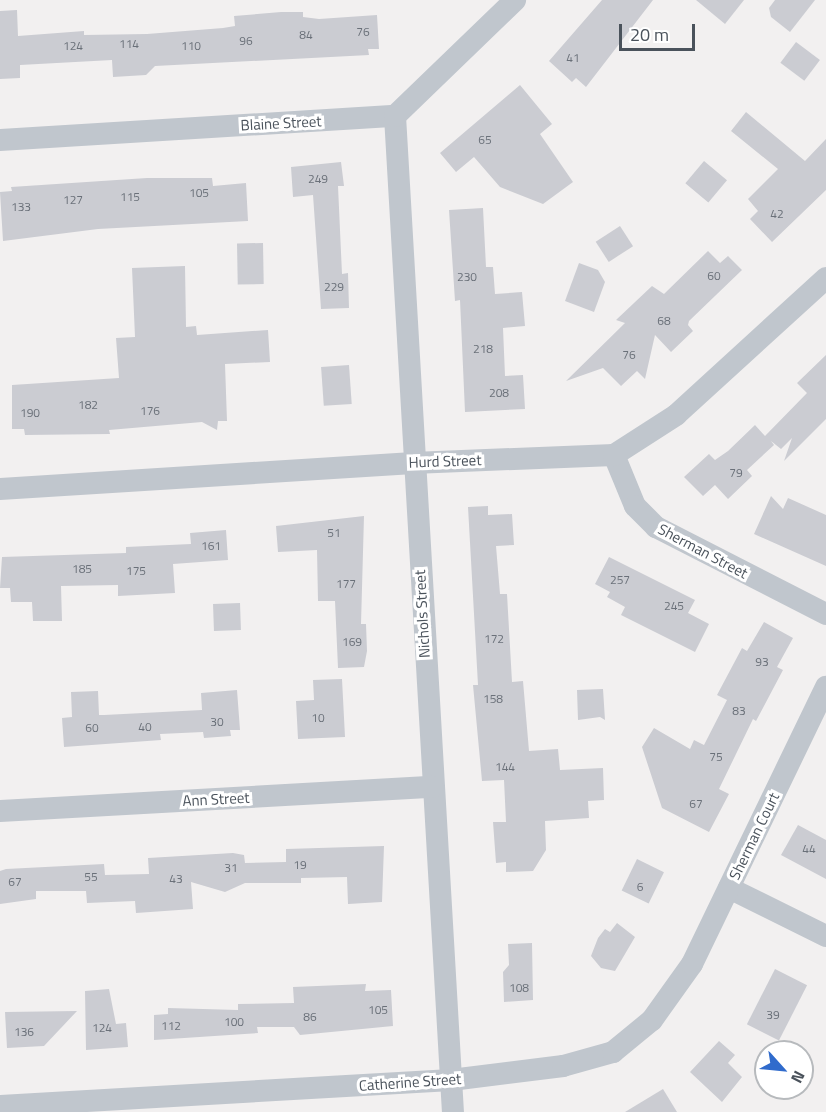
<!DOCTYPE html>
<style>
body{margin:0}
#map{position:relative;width:826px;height:1112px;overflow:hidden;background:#f2f0f0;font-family:"Titillium Web",sans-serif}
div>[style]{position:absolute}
.building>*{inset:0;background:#cbccd2;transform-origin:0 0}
.street>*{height:22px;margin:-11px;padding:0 11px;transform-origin:11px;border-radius:11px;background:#c0c6cd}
span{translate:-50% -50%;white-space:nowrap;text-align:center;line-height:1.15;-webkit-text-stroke:6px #fff;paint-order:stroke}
.number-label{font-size:12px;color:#6a7079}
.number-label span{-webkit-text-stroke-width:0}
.street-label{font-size:15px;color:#4a525b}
.north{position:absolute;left:754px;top:1040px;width:60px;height:60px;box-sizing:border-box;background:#fff;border:2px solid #b7babd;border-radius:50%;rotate:117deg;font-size:16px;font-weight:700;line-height:24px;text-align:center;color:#4a525b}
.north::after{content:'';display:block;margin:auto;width:21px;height:27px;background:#306bcc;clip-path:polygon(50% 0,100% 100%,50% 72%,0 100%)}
.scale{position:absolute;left:619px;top:24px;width:76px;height:27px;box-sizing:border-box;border:3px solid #4a525b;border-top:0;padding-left:8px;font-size:18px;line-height:21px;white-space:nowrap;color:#4a525b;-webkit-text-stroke:4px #fff;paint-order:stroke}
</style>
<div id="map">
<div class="building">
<div style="clip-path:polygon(602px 0,653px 0,586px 87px,576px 78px,572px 82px,549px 61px)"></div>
<div style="clip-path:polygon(696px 0,744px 0,725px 24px)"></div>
<div style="clip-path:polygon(775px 0,815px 0,790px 32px,771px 17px,769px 8px)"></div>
<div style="clip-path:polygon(17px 10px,18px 36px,84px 31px,84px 35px,147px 34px,223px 28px,235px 26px,234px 16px,281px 12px,303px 12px,303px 17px,319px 19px,377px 15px,379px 49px,368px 49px,369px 55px,155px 66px,146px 75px,113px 77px,112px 60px,20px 65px,20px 78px,0 79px,0 11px)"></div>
<div style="left:796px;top:42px;width:30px;height:26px;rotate:37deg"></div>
<div style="clip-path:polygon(520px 85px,552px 124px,540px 134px,573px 182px,543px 204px,500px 187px,474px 157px,456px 172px,440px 153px)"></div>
<div style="clip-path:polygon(746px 112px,805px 161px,826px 139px,826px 190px,772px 242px,750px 219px,758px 211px,748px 199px,778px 169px,731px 131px)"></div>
<div style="left:704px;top:161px;width:30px;height:29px;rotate:40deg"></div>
<div style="clip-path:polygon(341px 162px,344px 186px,338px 186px,342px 274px,348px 273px,349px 308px,321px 309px,313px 195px,293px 197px,291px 167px)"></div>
<div style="clip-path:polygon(147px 178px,212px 178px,213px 186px,246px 183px,248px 221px,98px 229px,3px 241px,0 192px,12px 191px,11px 187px)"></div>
<div style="clip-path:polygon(483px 208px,486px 267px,493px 267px,495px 294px,522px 292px,525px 326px,503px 328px,505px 376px,523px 375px,525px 409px,465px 412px,460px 300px,455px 301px,449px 210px)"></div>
<div style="left:620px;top:226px;width:24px;height:29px;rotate:57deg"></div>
<div style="left:263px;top:243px;width:41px;height:26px;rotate:89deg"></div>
<div style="clip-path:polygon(708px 251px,720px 263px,728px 256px,742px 270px,689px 321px,688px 325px,693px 331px,671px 352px,655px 335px,645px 379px,637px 371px,621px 386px,603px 368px,566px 381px,625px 323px,616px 320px,652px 286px,664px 294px)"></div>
<div style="clip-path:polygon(579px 263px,598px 270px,605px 282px,594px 312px,565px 301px)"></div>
<div style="clip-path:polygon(185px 266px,186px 327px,196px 326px,197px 335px,268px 330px,270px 362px,225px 364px,227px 421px,218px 421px,217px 430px,202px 422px,109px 430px,110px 434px,25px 435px,24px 429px,12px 429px,12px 385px,119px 378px,116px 338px,135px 337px,132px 268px)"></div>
<div style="clip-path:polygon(826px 355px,826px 419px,784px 461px,792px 438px,781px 449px,771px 441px,774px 445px,747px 470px,752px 476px,728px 499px,715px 485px,703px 496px,684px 477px,709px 454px,715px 460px,728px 451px,755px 425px,765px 436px,807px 393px,797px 383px)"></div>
<div style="left:349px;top:365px;width:39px;height:28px;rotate:86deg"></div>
<div style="clip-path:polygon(771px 496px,783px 509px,788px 498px,826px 515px,826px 566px,754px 534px)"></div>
<div style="clip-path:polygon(488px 506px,488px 515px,512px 514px,514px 545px,496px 546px,500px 594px,507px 594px,512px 682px,523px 681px,529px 751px,558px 749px,560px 770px,603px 768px,604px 800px,588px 801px,589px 818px,545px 821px,546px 850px,533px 871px,506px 872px,506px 862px,496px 863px,493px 822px,506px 822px,504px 780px,482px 781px,473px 685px,478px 685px,468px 507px)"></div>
<div style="clip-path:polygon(364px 516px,361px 624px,366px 624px,367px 651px,364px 667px,338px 668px,335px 601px,318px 601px,317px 550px,278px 552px,276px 526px)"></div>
<div style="clip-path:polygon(226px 530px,228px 560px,173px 564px,175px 593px,118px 596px,118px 585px,61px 586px,62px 621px,33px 621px,32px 602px,11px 602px,10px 588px,0 588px,2px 557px,126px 553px,126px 547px,191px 544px,190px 533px)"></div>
<div style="clip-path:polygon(609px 557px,695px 600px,688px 613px,709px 624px,695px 652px,621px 615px,625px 607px,607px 597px,610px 592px,595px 584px)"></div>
<div style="left:240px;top:603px;width:27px;height:27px;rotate:88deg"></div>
<div style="clip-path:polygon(764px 622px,793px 638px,777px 667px,783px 670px,756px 721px,753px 719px,719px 789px,729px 794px,709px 832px,662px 808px,642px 747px,654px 728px,690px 749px,694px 740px,704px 745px,727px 700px,717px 695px,742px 648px,747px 651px)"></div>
<div style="clip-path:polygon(342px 679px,345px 737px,298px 739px,296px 701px,314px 700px,313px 680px)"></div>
<div style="clip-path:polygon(603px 689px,605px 720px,600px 717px,578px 720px,577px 690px)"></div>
<div style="clip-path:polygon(237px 690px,240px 730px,230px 730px,231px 736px,204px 738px,203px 732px,160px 734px,161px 740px,64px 747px,62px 718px,72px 717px,71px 692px,98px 691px,99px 715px,104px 715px,202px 710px,201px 693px)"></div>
<div style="clip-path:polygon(798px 825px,826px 840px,826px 879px,781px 855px)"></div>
<div style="clip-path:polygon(384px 846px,382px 902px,348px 904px,347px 877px,301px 878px,301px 883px,245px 883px,225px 892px,191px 882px,193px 909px,136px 913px,135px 901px,87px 903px,86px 891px,36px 891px,36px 899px,0 904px,0 871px,6px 869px,104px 864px,105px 875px,149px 874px,148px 858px,233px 853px,244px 855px,245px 863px,286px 862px,286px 849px)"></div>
<div style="left:637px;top:859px;width:30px;height:35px;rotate:26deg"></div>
<div style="clip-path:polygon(617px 923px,635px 937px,615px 971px,601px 968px,591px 956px,598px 938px,605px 929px,610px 932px)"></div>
<div style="clip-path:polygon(532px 943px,533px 1000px,504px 1002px,503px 972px,509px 965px,508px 944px)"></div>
<div style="left:775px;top:969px;width:36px;height:62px;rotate:27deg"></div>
<div style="clip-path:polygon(366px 984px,365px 991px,391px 990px,393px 1026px,300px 1035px,294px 1027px,257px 1027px,258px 1033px,154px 1040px,154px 1015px,168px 1014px,168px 1008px,238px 1010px,238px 1004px,294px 1003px,293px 987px)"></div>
<div style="clip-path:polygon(109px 989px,116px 1024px,126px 1023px,128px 1047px,86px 1050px,85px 991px)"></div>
<div style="clip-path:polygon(77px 1011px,44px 1046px,7px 1048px,5px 1012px)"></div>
<div style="clip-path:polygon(719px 1041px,735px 1055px,728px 1063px,742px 1077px,722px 1102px,690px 1072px)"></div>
<div style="clip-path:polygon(663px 1089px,677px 1112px,625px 1112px)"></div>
</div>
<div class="street">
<div style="left:395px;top:116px;width:998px;rotate:86.67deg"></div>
<div style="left:0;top:140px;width:396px;rotate:-3.5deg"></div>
<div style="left:395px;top:116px;width:167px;rotate:-44deg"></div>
<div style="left:614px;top:455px;width:55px;rotate:67.6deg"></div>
<div style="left:635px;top:506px;width:30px;rotate:45deg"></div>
<div style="left:656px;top:527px;width:191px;rotate:27.1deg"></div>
<div style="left:0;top:489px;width:414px;rotate:-3.6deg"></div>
<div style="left:413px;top:463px;width:201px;rotate:-2.3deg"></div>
<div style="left:614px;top:455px;width:74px;rotate:-32.8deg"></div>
<div style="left:676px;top:415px;width:203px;rotate:-42.4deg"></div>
<div style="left:0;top:811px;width:433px;rotate:-3.2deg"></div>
<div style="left:729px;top:888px;width:108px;rotate:26.3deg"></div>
<div style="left:0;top:1106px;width:452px;rotate:-3.3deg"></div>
<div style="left:451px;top:1080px;width:113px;rotate:-7.1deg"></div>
<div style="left:563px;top:1066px;width:52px;rotate:-15.6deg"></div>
<div style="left:613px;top:1052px;width:50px;rotate:-39.4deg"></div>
<div style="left:652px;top:1020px;width:69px;rotate:-54.5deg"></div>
<div style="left:692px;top:964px;width:308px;rotate:-64.2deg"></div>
</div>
<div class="number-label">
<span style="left:363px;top:32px">76</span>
<span style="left:306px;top:35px">84</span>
<span style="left:246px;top:41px">96</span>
<span style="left:129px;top:44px">114</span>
<span style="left:73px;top:46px">124</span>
<span style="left:191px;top:46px">110</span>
<span style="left:573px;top:58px">41</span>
<span style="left:485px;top:140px">65</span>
<span style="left:318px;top:179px">249</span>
<span style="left:199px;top:193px">105</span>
<span style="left:130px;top:197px">115</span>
<span style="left:73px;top:200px">127</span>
<span style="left:21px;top:207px">133</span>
<span style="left:777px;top:214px">42</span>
<span style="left:714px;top:276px">60</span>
<span style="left:467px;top:277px">230</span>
<span style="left:334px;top:287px">229</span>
<span style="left:664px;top:321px">68</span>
<span style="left:483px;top:349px">218</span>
<span style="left:629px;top:355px">76</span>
<span style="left:499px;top:393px">208</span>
<span style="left:88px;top:405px">182</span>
<span style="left:150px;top:411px">176</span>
<span style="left:30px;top:413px">190</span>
<span style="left:736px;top:473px">79</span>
<span style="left:334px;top:533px">51</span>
<span style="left:211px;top:546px">161</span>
<span style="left:82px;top:569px">185</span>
<span style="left:136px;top:571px">175</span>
<span style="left:620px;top:580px">257</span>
<span style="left:346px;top:584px">177</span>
<span style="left:674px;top:606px">245</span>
<span style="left:494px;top:639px">172</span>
<span style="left:352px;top:642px">169</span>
<span style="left:762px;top:662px">93</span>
<span style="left:493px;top:699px">158</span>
<span style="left:739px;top:711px">83</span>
<span style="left:318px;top:718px">10</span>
<span style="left:217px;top:722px">30</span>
<span style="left:145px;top:727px">40</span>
<span style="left:92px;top:728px">60</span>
<span style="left:716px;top:757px">75</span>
<span style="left:505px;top:767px">144</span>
<span style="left:696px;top:804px">67</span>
<span style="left:809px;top:849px">44</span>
<span style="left:300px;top:865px">19</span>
<span style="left:231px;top:868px">31</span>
<span style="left:91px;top:877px">55</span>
<span style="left:176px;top:879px">43</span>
<span style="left:15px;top:882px">67</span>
<span style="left:640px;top:887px">6</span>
<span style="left:519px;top:988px">108</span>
<span style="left:378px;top:1010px">105</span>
<span style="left:773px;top:1015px">39</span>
<span style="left:310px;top:1017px">86</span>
<span style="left:234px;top:1022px">100</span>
<span style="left:171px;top:1026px">112</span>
<span style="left:102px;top:1028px">124</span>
<span style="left:24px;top:1032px">136</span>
</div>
<div class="street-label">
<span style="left:281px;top:123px;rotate:-3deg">Blaine Street</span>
<span style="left:445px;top:461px;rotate:-2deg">Hurd Street</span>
<span style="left:703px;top:551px;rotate:28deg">Sherman Street</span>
<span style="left:422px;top:614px;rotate:-93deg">Nichols Street</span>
<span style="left:216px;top:799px;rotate:-3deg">Ann Street</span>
<span style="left:754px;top:836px;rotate:-64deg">Sherman Court</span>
<span style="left:410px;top:1082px;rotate:-4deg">Catherine Street</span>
</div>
<div class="north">N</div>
<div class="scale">20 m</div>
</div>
